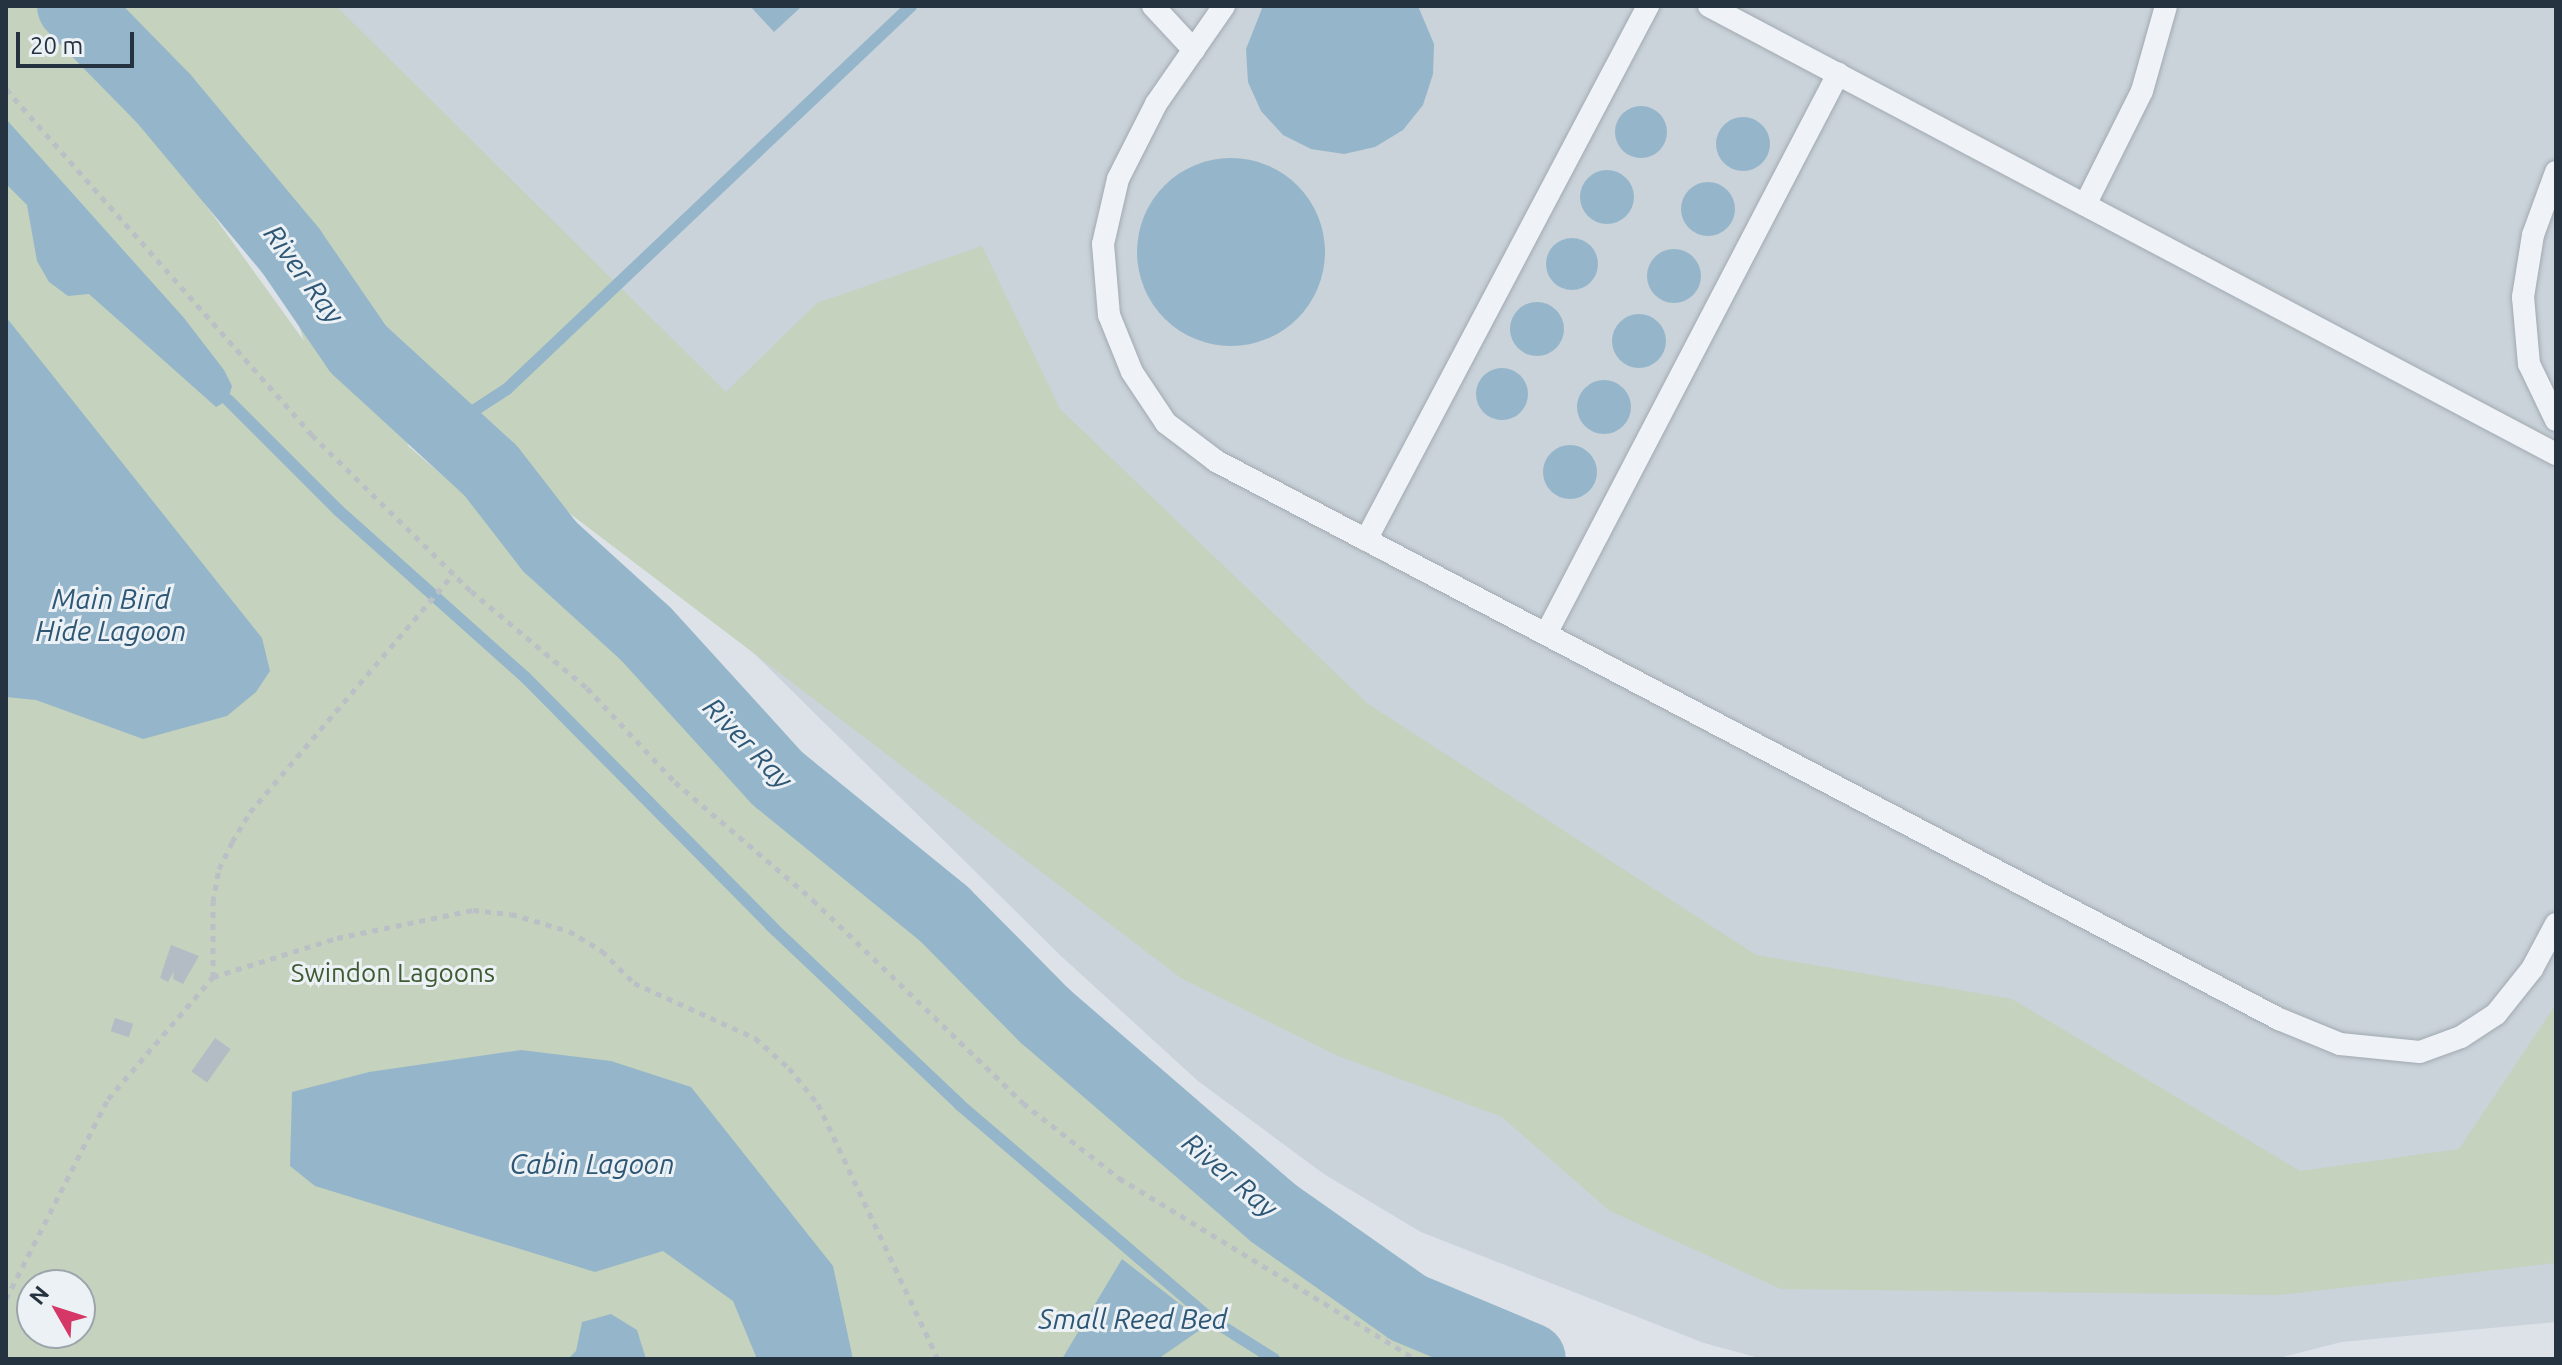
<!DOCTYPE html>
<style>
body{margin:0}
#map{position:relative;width:2562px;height:1365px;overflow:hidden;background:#dce2e7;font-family:Ubuntu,sans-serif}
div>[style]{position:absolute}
.built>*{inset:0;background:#cad2da}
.green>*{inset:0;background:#c5d2bd}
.water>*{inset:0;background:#95b6ca}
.round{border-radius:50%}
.stream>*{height:12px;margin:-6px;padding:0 6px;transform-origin:6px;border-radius:6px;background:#95b6ca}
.river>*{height:72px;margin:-36px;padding:0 36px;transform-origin:36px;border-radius:36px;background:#95b6ca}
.building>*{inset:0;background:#b3bcc5;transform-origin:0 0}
.path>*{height:5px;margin-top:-2.5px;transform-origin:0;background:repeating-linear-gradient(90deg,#bac0c6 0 6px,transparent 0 12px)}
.roads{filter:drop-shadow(0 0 2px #a1aab1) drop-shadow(0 0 2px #a1aab1)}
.service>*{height:22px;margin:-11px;padding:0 11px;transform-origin:11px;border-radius:11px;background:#eff2f6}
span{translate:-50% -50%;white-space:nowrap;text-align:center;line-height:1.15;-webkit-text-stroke:6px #ecf1f5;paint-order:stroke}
.park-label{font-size:26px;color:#3f5b32}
.water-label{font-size:28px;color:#2d5775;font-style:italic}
.frame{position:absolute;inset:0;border:8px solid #25323f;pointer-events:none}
.north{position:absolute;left:16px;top:1269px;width:80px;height:80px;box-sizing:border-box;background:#ecf1f5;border:2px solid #9ca5ac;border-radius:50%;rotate:309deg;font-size:22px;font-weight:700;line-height:32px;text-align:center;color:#25323f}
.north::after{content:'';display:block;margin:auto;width:28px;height:36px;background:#d53866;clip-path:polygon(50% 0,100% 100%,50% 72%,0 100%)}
.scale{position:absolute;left:16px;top:32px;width:118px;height:36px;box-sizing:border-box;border:4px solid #25323f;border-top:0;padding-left:10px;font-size:24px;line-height:28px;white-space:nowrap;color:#25323f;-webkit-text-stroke:6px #ecf1f5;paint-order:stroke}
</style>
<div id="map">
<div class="built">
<div style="clip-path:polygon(150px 6px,2556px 6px,2556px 1322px,2341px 1342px,2275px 1359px,1763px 1359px,1704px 1343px,1421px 1232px,1324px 1174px,1198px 1081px,1060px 955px,492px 395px)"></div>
</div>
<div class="green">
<div style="clip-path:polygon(evenodd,6px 6px,41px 6px,190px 183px,304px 341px,255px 193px,113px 6px,336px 6px,726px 392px,817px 303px,982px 246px,1060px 409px,1368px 704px,1756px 955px,2012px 999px,2300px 1171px,2459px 1149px,2556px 1004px,2556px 1263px,2280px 1295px,1781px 1289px,1610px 1211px,1502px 1117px,1336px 1055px,1181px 978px,456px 427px,407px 445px,497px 522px,632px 654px,695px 731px,994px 995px,1148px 1144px,1291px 1262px,1484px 1359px,6px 1359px,6px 6px,32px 1285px,80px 1285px,80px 1333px,32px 1333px,32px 1285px)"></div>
</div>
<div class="water">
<div style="clip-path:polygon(750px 6px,802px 6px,774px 32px)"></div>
<div style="clip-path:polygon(1263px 6px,1418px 6px,1434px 44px,1433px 74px,1423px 105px,1403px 130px,1375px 147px,1344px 154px,1311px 149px,1283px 135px,1261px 111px,1248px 82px,1246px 49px)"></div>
<div class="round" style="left:1615px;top:106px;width:52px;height:52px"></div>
<div class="round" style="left:1716px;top:117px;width:54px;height:54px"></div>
<div style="clip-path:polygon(6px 119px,184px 318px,224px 370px,232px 386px,228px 400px,216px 407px,89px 294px,68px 296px,49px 282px,37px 261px,27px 205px,6px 184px)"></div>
<div class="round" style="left:1137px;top:158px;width:188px;height:188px"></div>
<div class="round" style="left:1580px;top:170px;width:54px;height:54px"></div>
<div class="round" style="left:1681px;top:182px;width:54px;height:54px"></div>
<div class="round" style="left:1546px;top:238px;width:52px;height:52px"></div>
<div class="round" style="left:1647px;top:249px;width:54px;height:54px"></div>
<div class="round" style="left:1510px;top:302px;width:54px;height:54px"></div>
<div class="round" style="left:1612px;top:314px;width:54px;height:54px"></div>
<div style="clip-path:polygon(6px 317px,262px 638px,270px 671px,256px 692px,227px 716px,143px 739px,36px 700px,6px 697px)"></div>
<div class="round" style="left:1476px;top:368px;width:52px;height:52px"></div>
<div class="round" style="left:1577px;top:380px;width:54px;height:54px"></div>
<div class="round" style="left:1543px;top:445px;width:54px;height:54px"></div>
<div style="clip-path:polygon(521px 1050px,611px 1061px,691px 1087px,833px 1266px,853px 1359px,757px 1359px,733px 1301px,663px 1251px,595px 1272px,315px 1186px,290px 1166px,292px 1092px,369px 1072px)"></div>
<div style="clip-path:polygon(1122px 1259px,1207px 1325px,1158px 1359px,1062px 1359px)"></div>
<div style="clip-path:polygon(611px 1314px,637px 1330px,646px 1359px,568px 1359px,576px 1351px,582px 1322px)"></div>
</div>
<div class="stream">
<div style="left:228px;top:400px;width:156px;rotate:45deg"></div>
<div style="left:338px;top:510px;width:251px;rotate:41.8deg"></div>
<div style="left:525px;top:677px;width:350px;rotate:45.3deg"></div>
<div style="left:771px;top:926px;width:260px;rotate:43.4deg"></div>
<div style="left:960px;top:1105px;width:331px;rotate:40.5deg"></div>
<div style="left:1212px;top:1320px;width:73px;rotate:32.2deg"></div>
<div style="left:429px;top:416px;width:35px;rotate:2deg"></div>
<div style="left:464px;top:417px;width:51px;rotate:-33.1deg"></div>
<div style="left:507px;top:389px;width:557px;rotate:-43.47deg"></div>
</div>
<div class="river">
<div style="left:73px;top:6px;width:130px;rotate:45.6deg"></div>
<div style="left:164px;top:99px;width:198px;rotate:50.1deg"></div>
<div style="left:291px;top:251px;width:119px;rotate:55.6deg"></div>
<div style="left:358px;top:349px;width:180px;rotate:42.5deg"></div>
<div style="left:491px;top:471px;width:96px;rotate:52.2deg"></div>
<div style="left:550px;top:547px;width:128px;rotate:42.2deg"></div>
<div style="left:645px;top:633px;width:197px;rotate:47.7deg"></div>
<div style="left:778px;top:779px;width:214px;rotate:39.1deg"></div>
<div style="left:944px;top:914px;width:144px;rotate:45.3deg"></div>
<div style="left:1045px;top:1016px;width:301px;rotate:40.8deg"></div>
<div style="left:1273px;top:1213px;width:165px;rotate:35.1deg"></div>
<div style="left:1408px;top:1308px;width:132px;rotate:22.7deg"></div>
</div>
<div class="building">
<div style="clip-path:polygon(171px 945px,199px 956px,183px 984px,173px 979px,174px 971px,168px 982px,160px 978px)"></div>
<div style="left:115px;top:1018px;width:19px;height:14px;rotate:18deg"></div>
<div style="left:215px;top:1038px;width:19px;height:41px;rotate:35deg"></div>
</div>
<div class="path">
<div style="left:6px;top:89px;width:462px;rotate:48.5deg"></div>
<div style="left:312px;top:435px;width:223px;rotate:44.5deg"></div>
<div style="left:471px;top:591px;width:151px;rotate:39.9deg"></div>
<div style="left:587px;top:688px;width:129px;rotate:46.9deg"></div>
<div style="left:675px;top:782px;width:182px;rotate:40.5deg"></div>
<div style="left:813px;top:900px;width:292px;rotate:44deg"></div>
<div style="left:1023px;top:1103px;width:122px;rotate:38deg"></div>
<div style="left:1119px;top:1178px;width:347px;rotate:31.4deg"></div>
<div style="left:213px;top:977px;width:75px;rotate:-90deg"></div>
<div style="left:213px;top:902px;width:34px;rotate:-80deg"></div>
<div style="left:219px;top:869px;width:30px;rotate:-64deg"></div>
<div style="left:232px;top:842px;width:35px;rotate:-59deg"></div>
<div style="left:250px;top:812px;width:313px;rotate:-49.5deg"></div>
<div style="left:6px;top:1299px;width:225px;rotate:-63deg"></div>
<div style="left:108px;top:1099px;width:161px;rotate:-49.3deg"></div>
<div style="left:213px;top:977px;width:130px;rotate:-17.5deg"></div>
<div style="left:337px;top:938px;width:139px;rotate:-11.6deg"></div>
<div style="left:473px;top:910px;width:38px;rotate:6deg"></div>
<div style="left:511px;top:914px;width:60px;rotate:16.3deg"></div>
<div style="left:569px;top:931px;width:39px;rotate:31deg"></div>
<div style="left:602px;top:951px;width:45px;rotate:45deg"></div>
<div style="left:634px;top:983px;width:133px;rotate:24.4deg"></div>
<div style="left:755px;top:1038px;width:45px;rotate:41.4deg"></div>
<div style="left:789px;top:1068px;width:46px;rotate:51.1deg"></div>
<div style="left:818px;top:1104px;width:282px;rotate:64.8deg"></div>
</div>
<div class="roads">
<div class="service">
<div style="left:1153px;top:6px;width:60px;rotate:47deg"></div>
<div style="left:1224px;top:6px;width:119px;rotate:124.8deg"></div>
<div style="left:1156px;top:104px;width:84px;rotate:116.9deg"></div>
<div style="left:1118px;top:179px;width:67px;rotate:103deg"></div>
<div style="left:1103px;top:244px;width:71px;rotate:85.2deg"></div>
<div style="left:1109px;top:315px;width:61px;rotate:68deg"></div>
<div style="left:1132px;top:372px;width:61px;rotate:56.3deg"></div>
<div style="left:1166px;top:423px;width:63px;rotate:37.2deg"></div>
<div style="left:1216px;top:461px;width:1201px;rotate:27.7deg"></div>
<div style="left:2279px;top:1019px;width:66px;rotate:22.3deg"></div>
<div style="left:2340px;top:1044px;width:80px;rotate:5.7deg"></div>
<div style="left:2420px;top:1052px;width:44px;rotate:-20.1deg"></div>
<div style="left:2461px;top:1037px;width:42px;rotate:-33.3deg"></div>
<div style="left:2496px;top:1014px;width:58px;rotate:-51.3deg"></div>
<div style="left:2532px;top:969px;width:51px;rotate:-61.9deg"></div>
<div style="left:1709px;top:6px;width:958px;rotate:27.88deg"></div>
<div style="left:2556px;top:172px;width:67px;rotate:110.1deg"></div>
<div style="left:2533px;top:235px;width:63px;rotate:99.2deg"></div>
<div style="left:2523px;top:297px;width:67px;rotate:84.9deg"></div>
<div style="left:2529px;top:364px;width:62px;rotate:64.3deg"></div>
<div style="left:2085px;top:205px;width:127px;rotate:-63.4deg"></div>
<div style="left:2142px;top:91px;width:88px;rotate:-74.2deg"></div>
<div style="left:1366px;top:540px;width:604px;rotate:-62.16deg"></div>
<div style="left:1546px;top:634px;width:632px;rotate:-62.46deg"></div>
</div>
</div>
<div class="park-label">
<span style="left:393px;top:973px">Swindon Lagoons</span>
</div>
<div class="water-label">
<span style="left:304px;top:274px;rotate:54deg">River Ray</span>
<span style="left:111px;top:615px">Main Bird<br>Hide Lagoon</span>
<span style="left:748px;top:743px;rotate:46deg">River Ray</span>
<span style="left:592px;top:1164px">Cabin Lagoon</span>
<span style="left:1230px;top:1175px;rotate:40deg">River Ray</span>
<span style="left:1133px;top:1319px">Small Reed Bed</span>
</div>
<div class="frame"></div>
<div class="north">N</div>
<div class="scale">20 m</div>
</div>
